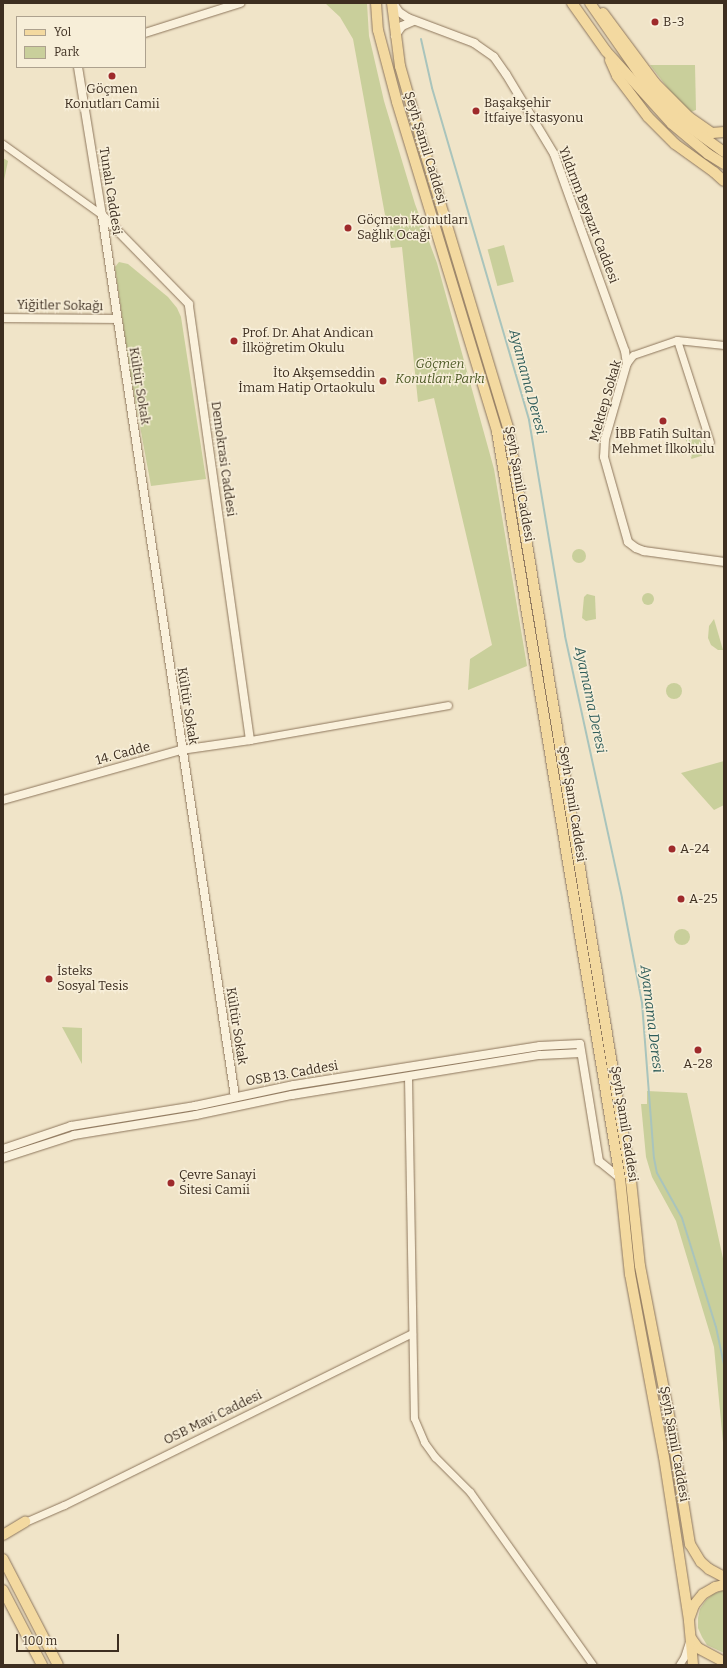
<!DOCTYPE html>
<meta charset="utf-8">
<style>
body{margin:0}
#map{position:relative;width:727px;height:1668px;overflow:hidden;background:#f0e4c8;font-family:Bitter,serif}
div>[style]{position:absolute}
.green>*{inset:0;background:#c9cf9b;transform-origin:0 0}
.round{border-radius:50%}
.stream>*{height:2px;margin:-1px;padding:0 1px;transform-origin:1px;border-radius:1px;background:#a9c4bc}
.roads{filter:drop-shadow(0 0 1px #8d765c) drop-shadow(0 0 1px #8d765c)}
.minor>*{height:7px;margin:-3.5px;padding:0 3.5px;transform-origin:3.5px;border-radius:3.5px;background:#faf1dc}
.tertiary>*{height:8px;margin:-4px;padding:0 4px;transform-origin:4px;border-radius:4px;background:#faf1dc}
.primary>*{height:10px;margin:-5px;padding:0 5px;transform-origin:5px;border-radius:5px;background:#f3d9a0}
.dots>*{width:11px;height:11px;translate:-50% -50%;box-sizing:border-box;border:2px solid #f7eed8;border-radius:50%}
span{translate:-50% -50%;white-space:nowrap;text-align:center;line-height:1.15;-webkit-text-stroke:3px #f7eed8;paint-order:stroke}
.poi-label{font-size:13px;color:#3d2e20}
.left{translate:0 -50%;text-align:left}
.right{translate:-100% -50%;text-align:right}
.street-label{font-size:13px;color:#3d2e20}
.park-label{font-size:13px;color:#4d5a26;font-style:italic}
.water-label{font-size:14px;color:#2f5d5a;font-style:italic}
.frame{position:absolute;inset:0;border:4px solid #3d2e20;pointer-events:none}
.legend{position:absolute;left:16px;top:16px;width:130px;height:52px;box-sizing:border-box;background:#f7eed8;border:1px solid #ada18e;margin:0;padding:5px 7px;list-style:none;font-size:12px;color:#3d2e20}
.legend li{display:flex;align-items:center;gap:8px;height:20px}
.legend b{width:20px;border:1px solid #ada18e}
.scale{position:absolute;left:16px;top:1634px;width:103px;height:18px;box-sizing:border-box;border:2px solid #3d2e20;border-top:0;padding-left:5px;font-size:12px;line-height:14px;white-space:nowrap;color:#3d2e20;-webkit-text-stroke:3px #f7eed8;paint-order:stroke}
</style>
<div id="map">
<div class="green">
<div style="clip-path:polygon(325px 3px,367px 3px,369px 36px,384px 101px,415px 204px,437px 263px,494px 469px,527px 666px,468px 690px,470px 659px,492px 645px,434px 398px,418px 402px,402px 247px,391px 248px,353px 39px,340px 17px)"></div>
<div style="clip-path:polygon(650px 65px,695px 65px,696px 110px,691px 112px,670px 91px)"></div>
<div style="clip-path:polygon(3px 158px,8px 161px,3px 185px)"></div>
<div style="left:504px;top:245px;width:38px;height:17px;rotate:75deg"></div>
<div style="clip-path:polygon(119px 262px,128px 264px,168px 297px,177px 308px,181px 317px,206px 479px,151px 486px,130px 372px,115px 267px)"></div>
<div style="left:697px;top:429px;width:27px;height:14px;rotate:73deg"></div>
<div class="round" style="left:572px;top:549px;width:14px;height:14px"></div>
<div class="round" style="left:642px;top:593px;width:12px;height:12px"></div>
<div style="clip-path:polygon(587px 594px,595px 596px,596px 619px,586px 621px,582px 618px,584px 597px)"></div>
<div style="clip-path:polygon(714px 619px,723px 650px,718px 650px,711px 645px,708px 638px,709px 626px)"></div>
<div class="round" style="left:666px;top:683px;width:16px;height:16px"></div>
<div style="clip-path:polygon(724px 761px,724px 805px,714px 810px,681px 773px)"></div>
<div class="round" style="left:674px;top:929px;width:16px;height:16px"></div>
<div style="clip-path:polygon(62px 1027px,82px 1028px,82px 1064px)"></div>
<div style="clip-path:polygon(647px 1091px,687px 1093px,724px 1263px,724px 1453px,714px 1347px,676px 1221px,652px 1177px,646px 1157px,641px 1104px,647px 1104px)"></div>
<div style="clip-path:polygon(724px 1590px,724px 1653px,707px 1645px,702px 1637px,698px 1628px,698px 1618px,700px 1609px,706px 1600px,713px 1594px)"></div>
</div>
<div class="stream">
<div style="left:421px;top:39px;width:50px;rotate:77.3deg"></div>
<div style="left:432px;top:88px;width:346px;rotate:73.7deg"></div>
<div style="left:529px;top:420px;width:219px;rotate:80.5deg"></div>
<div style="left:565px;top:636px;width:268px;rotate:77.7deg"></div>
<div style="left:622px;top:898px;width:107px;rotate:79.2deg"></div>
<div style="left:642px;top:1003px;width:155px;rotate:85.6deg"></div>
<div style="left:654px;top:1158px;width:15px;rotate:79deg"></div>
<div style="left:657px;top:1173px;width:51px;rotate:60.9deg"></div>
<div style="left:682px;top:1218px;width:114px;rotate:72.7deg"></div>
<div style="left:716px;top:1327px;width:40px;rotate:78deg"></div>
</div>
<div class="roads">
<div class="minor">
<div style="left:3px;top:144px;width:122px;rotate:35.6deg"></div>
<div style="left:677px;top:340px;width:107px;rotate:72.1deg"></div>
<div style="left:627px;top:363px;width:10px;rotate:-53deg"></div>
<div style="left:633px;top:355px;width:46px;rotate:-18.8deg"></div>
<div style="left:677px;top:340px;width:47px;rotate:6.1deg"></div>
<div style="left:250px;top:740px;width:201px;rotate:-10deg"></div>
<div style="left:408px;top:1077px;width:341px;rotate:89deg"></div>
<div style="left:414px;top:1418px;width:26px;rotate:67deg"></div>
<div style="left:424px;top:1442px;width:19px;rotate:54deg"></div>
<div style="left:435px;top:1457px;width:49px;rotate:45deg"></div>
<div style="left:470px;top:1492px;width:212px;rotate:54.6deg"></div>
<div style="left:25px;top:1522px;width:43px;rotate:-23.6deg"></div>
<div style="left:64px;top:1505px;width:388px;rotate:-26.3deg"></div>
<div style="left:679px;top:1665px;width:9px;rotate:-58deg"></div>
<div style="left:684px;top:1657px;width:16px;rotate:-72deg"></div>
</div>
<div class="tertiary">
<div style="left:393px;top:3px;width:11px;rotate:56deg"></div>
<div style="left:399px;top:12px;width:11px;rotate:34deg"></div>
<div style="left:408px;top:18px;width:71px;rotate:20.7deg"></div>
<div style="left:474px;top:43px;width:24px;rotate:35deg"></div>
<div style="left:494px;top:57px;width:21px;rotate:55deg"></div>
<div style="left:506px;top:74px;width:93px;rotate:59deg"></div>
<div style="left:554px;top:154px;width:209px;rotate:70.2deg"></div>
<div style="left:625px;top:351px;width:12px;rotate:81deg"></div>
<div style="left:627px;top:363px;width:79px;rotate:106.1deg"></div>
<div style="left:605px;top:439px;width:18px;rotate:93deg"></div>
<div style="left:604px;top:457px;width:88px;rotate:74.2deg"></div>
<div style="left:628px;top:542px;width:10px;rotate:37deg"></div>
<div style="left:636px;top:548px;width:9px;rotate:21deg"></div>
<div style="left:644px;top:551px;width:81px;rotate:7.8deg"></div>
<div style="left:145px;top:33px;width:100px;rotate:-17.5deg"></div>
<div style="left:395px;top:36px;width:12px;rotate:-55deg"></div>
<div style="left:402px;top:26px;width:13px;rotate:-23deg"></div>
<div style="left:78px;top:67px;width:150px;rotate:80.8deg"></div>
<div style="left:102px;top:215px;width:892px;rotate:81.42deg"></div>
<div style="left:3px;top:318px;width:114px;rotate:0.5deg"></div>
<div style="left:3px;top:800px;width:185px;rotate:-15.7deg"></div>
<div style="left:181px;top:750px;width:70px;rotate:-8.2deg"></div>
<div style="left:250px;top:740px;width:440px;rotate:-98deg"></div>
<div style="left:189px;top:304px;width:124px;rotate:-134.3deg"></div>
<div style="left:3px;top:1149px;width:72px;rotate:-18.7deg"></div>
<div style="left:71px;top:1126px;width:126px;rotate:-9.2deg"></div>
<div style="left:195px;top:1106px;width:101px;rotate:-12deg"></div>
<div style="left:294px;top:1085px;width:249px;rotate:-9deg"></div>
<div style="left:540px;top:1046px;width:40px;rotate:-2.9deg"></div>
<div style="left:580px;top:1044px;width:119px;rotate:80.8deg"></div>
<div style="left:599px;top:1161px;width:27px;rotate:39deg"></div>
<div style="left:3px;top:1158px;width:75px;rotate:-17.9deg"></div>
<div style="left:74px;top:1135px;width:124px;rotate:-9.3deg"></div>
<div style="left:196px;top:1115px;width:98px;rotate:-11.8deg"></div>
<div style="left:292px;top:1095px;width:251px;rotate:-9.2deg"></div>
<div style="left:540px;top:1055px;width:41px;rotate:-2.8deg"></div>
</div>
<div class="primary">
<div style="left:376px;top:3px;width:27px;rotate:86deg"></div>
<div style="left:378px;top:30px;width:74px;rotate:75.2deg"></div>
<div style="left:397px;top:102px;width:344px;rotate:73.1deg"></div>
<div style="left:497px;top:431px;width:757px;rotate:80.65deg"></div>
<div style="left:620px;top:1178px;width:97px;rotate:84.1deg"></div>
<div style="left:630px;top:1274px;width:186px;rotate:79.5deg"></div>
<div style="left:664px;top:1457px;width:166px;rotate:81.3deg"></div>
<div style="left:689px;top:1621px;width:44px;rotate:84.8deg"></div>
<div style="left:392px;top:3px;width:64px;rotate:82.8deg"></div>
<div style="left:400px;top:66px;width:83px;rotate:74deg"></div>
<div style="left:423px;top:146px;width:295px;rotate:73.2deg"></div>
<div style="left:508px;top:428px;width:763px;rotate:80.72deg"></div>
<div style="left:631px;top:1181px;width:85px;rotate:84deg"></div>
<div style="left:640px;top:1266px;width:158px;rotate:79deg"></div>
<div style="left:670px;top:1421px;width:125px;rotate:80.8deg"></div>
<div style="left:690px;top:1544px;width:21px;rotate:59deg"></div>
<div style="left:701px;top:1562px;width:11px;rotate:41deg"></div>
<div style="left:709px;top:1569px;width:17px;rotate:28deg"></div>
<div style="left:572px;top:3px;width:59px;rotate:54.7deg"></div>
<div style="left:606px;top:51px;width:98px;rotate:47.9deg"></div>
<div style="left:672px;top:124px;width:47px;rotate:39.8deg"></div>
<div style="left:708px;top:154px;width:19px;rotate:32deg"></div>
<div style="left:590px;top:3px;width:108px;rotate:55.1deg"></div>
<div style="left:652px;top:92px;width:36px;rotate:46deg"></div>
<div style="left:677px;top:118px;width:58px;rotate:35.9deg"></div>
<div style="left:603px;top:13px;width:87px;rotate:53.4deg"></div>
<div style="left:655px;top:83px;width:48px;rotate:45deg"></div>
<div style="left:689px;top:117px;width:28px;rotate:35deg"></div>
<div style="left:712px;top:133px;width:12px;rotate:-5deg"></div>
<div style="left:610px;top:60px;width:17px;rotate:66deg"></div>
<div style="left:617px;top:76px;width:51px;rotate:52.9deg"></div>
<div style="left:648px;top:117px;width:38px;rotate:45deg"></div>
<div style="left:675px;top:144px;width:48px;rotate:35.7deg"></div>
<div style="left:714px;top:172px;width:13px;rotate:42deg"></div>
<div style="left:3px;top:1535px;width:26px;rotate:-31deg"></div>
<div style="left:3px;top:1559px;width:119px;rotate:62.6deg"></div>
<div style="left:3px;top:1590px;width:85px;rotate:62.5deg"></div>
<div style="left:689px;top:1619px;width:15px;rotate:-70deg"></div>
<div style="left:694px;top:1605px;width:14px;rotate:-51deg"></div>
<div style="left:703px;top:1594px;width:14px;rotate:-30deg"></div>
<div style="left:715px;top:1587px;width:9px;rotate:-13deg"></div>
<div style="left:691px;top:1638px;width:12px;rotate:55deg"></div>
<div style="left:698px;top:1648px;width:30px;rotate:28deg"></div>
</div>
</div>
<div class="dots">
<div style="left:655px;top:22px;background:#9e2a2b"></div>
<div style="left:112px;top:76px;background:#9e2a2b"></div>
<div style="left:476px;top:111px;background:#9e2a2b"></div>
<div style="left:348px;top:228px;background:#9e2a2b"></div>
<div style="left:234px;top:341px;background:#9e2a2b"></div>
<div style="left:383px;top:381px;background:#9e2a2b"></div>
<div style="left:663px;top:421px;background:#9e2a2b"></div>
<div style="left:672px;top:849px;background:#9e2a2b"></div>
<div style="left:681px;top:899px;background:#9e2a2b"></div>
<div style="left:49px;top:979px;background:#9e2a2b"></div>
<div style="left:698px;top:1050px;background:#9e2a2b"></div>
<div style="left:171px;top:1183px;background:#9e2a2b"></div>
</div>
<div class="poi-label">
<span class="left" style="left:663px;top:22px">B-3</span>
<span style="left:112px;top:97px">Göçmen<br>Konutları Camii</span>
<span class="left" style="left:484px;top:111px">Başakşehir<br>İtfaiye İstasyonu</span>
<span class="left" style="left:357px;top:228px">Göçmen Konutları<br>Sağlık Ocağı</span>
<span class="left" style="left:242px;top:341px">Prof. Dr. Ahat Andican<br>İlköğretim Okulu</span>
<span class="right" style="left:375px;top:381px">İto Akşemseddin<br>İmam Hatip Ortaokulu</span>
<span style="left:663px;top:442px">İBB Fatih Sultan<br>Mehmet İlkokulu</span>
<span class="left" style="left:680px;top:849px">A-24</span>
<span class="left" style="left:689px;top:899px">A-25</span>
<span class="left" style="left:57px;top:979px">İsteks<br>Sosyal Tesis</span>
<span style="left:698px;top:1064px">A-28</span>
<span class="left" style="left:179px;top:1183px">Çevre Sanayi<br>Sitesi Camii</span>
</div>
<div class="street-label">
<span style="left:425px;top:148px;rotate:73deg">Şeyh Şamil Caddesi</span>
<span style="left:110px;top:191px;rotate:81deg">Tunalı Caddesi</span>
<span style="left:588px;top:215px;rotate:69deg">Yıldırım Beyazıt Caddesi</span>
<span style="left:60px;top:306px;rotate:1deg">Yiğitler Sokağı</span>
<span style="left:139px;top:386px;rotate:81deg">Kültür Sokak</span>
<span style="left:606px;top:401px;rotate:-74deg">Mektep Sokak</span>
<span style="left:223px;top:459px;rotate:82deg">Demokrasi Caddesi</span>
<span style="left:519px;top:484px;rotate:80deg">Şeyh Şamil Caddesi</span>
<span style="left:187px;top:706px;rotate:81deg">Kültür Sokak</span>
<span style="left:123px;top:754px;rotate:-15deg">14. Cadde</span>
<span style="left:572px;top:804px;rotate:81deg">Şeyh Şamil Caddesi</span>
<span style="left:236px;top:1026px;rotate:81deg">Kültür Sokak</span>
<span style="left:292px;top:1074px;rotate:-10deg">OSB 13. Caddesi</span>
<span style="left:624px;top:1124px;rotate:81deg">Şeyh Şamil Caddesi</span>
<span style="left:213px;top:1418px;rotate:-26deg">OSB Mavi Caddesi</span>
<span style="left:674px;top:1444px;rotate:80deg">Şeyh Şamil Caddesi</span>
</div>
<div class="park-label">
<span style="left:440px;top:372px">Göçmen<br>Konutları Parkı</span>
</div>
<div class="water-label">
<span style="left:527px;top:382px;rotate:75deg">Ayamama Deresi</span>
<span style="left:590px;top:700px;rotate:78deg">Ayamama Deresi</span>
<span style="left:651px;top:1019px;rotate:83deg">Ayamama Deresi</span>
</div>
<div class="frame"></div>
<ul class="legend">
<li><b style="height:5px;background:#f3d9a0"></b>Yol</li>
<li><b style="height:11px;background:#c9cf9b"></b>Park</li>
</ul>
<div class="scale">100 m</div>
</div>
